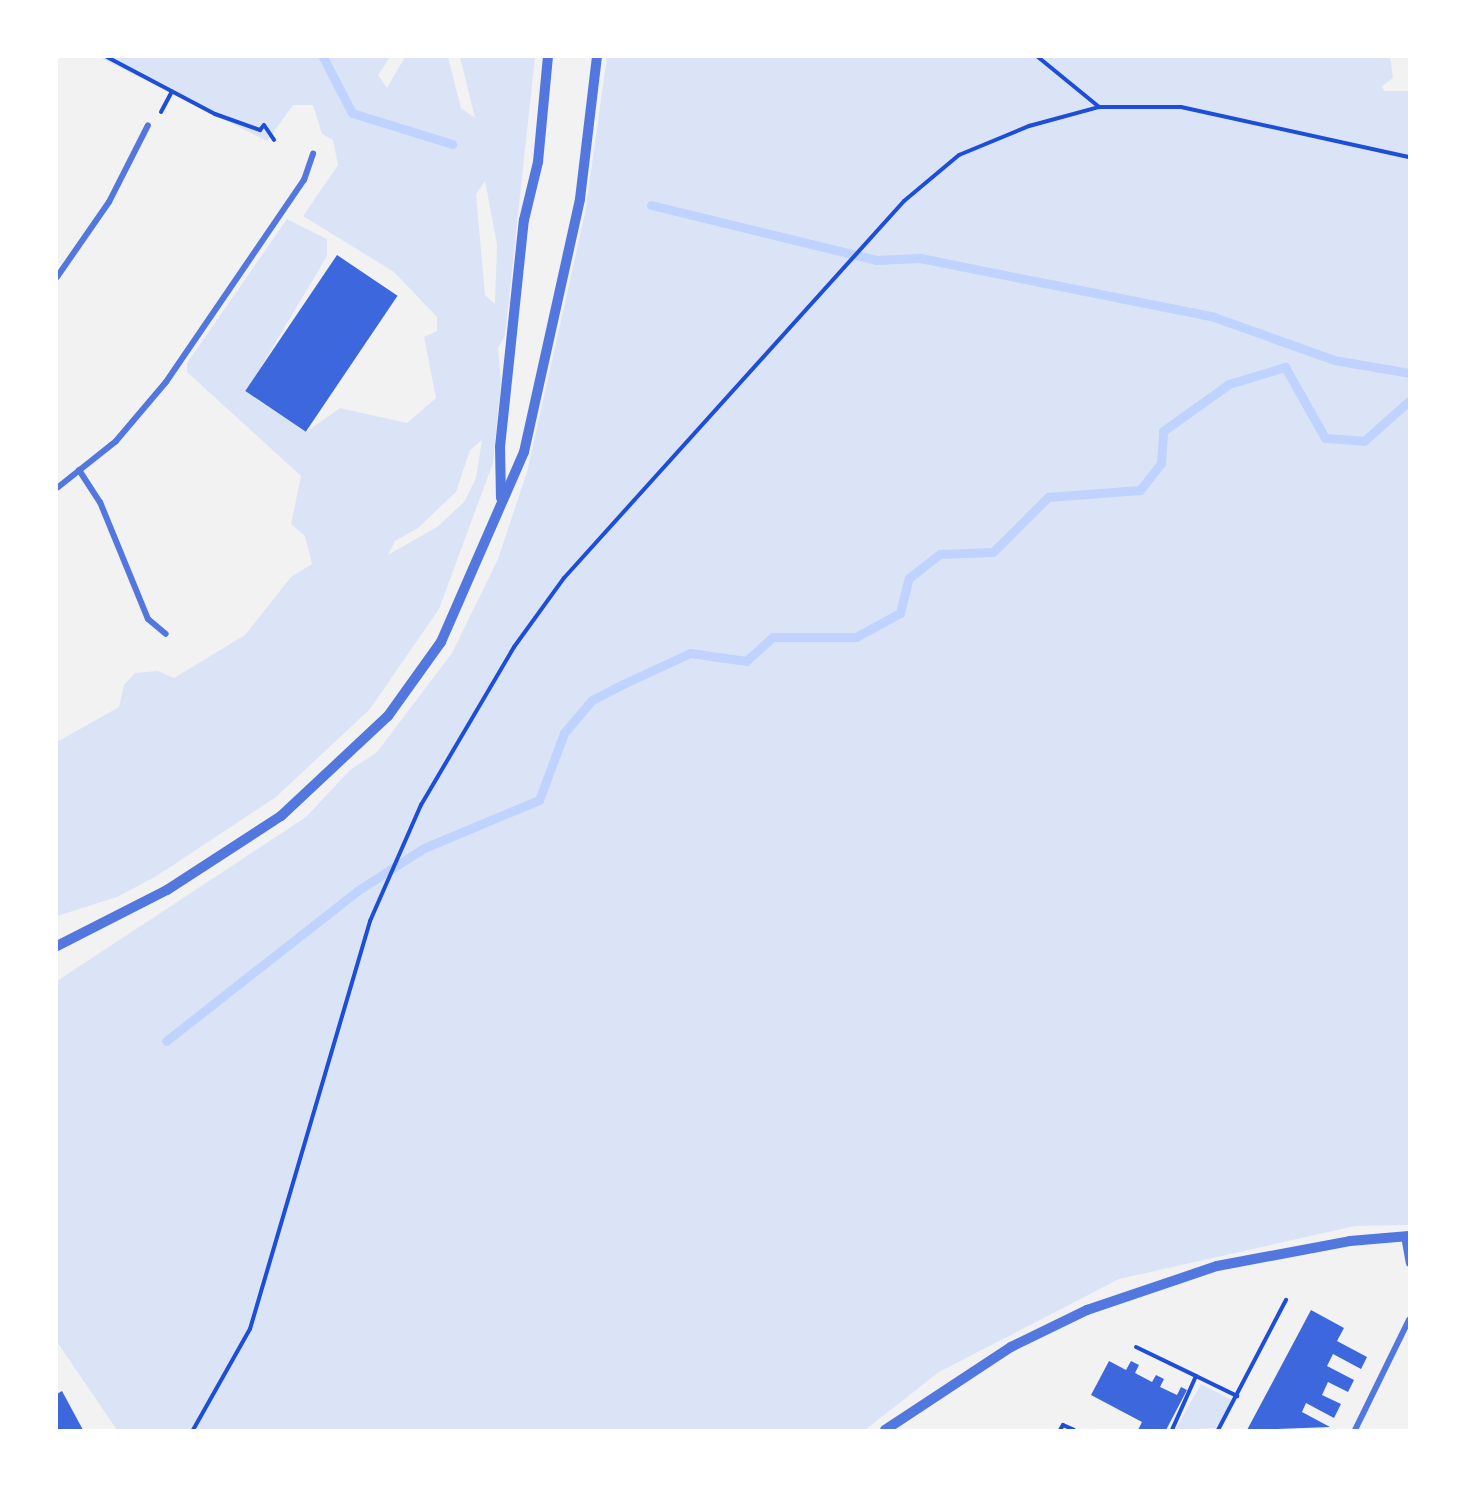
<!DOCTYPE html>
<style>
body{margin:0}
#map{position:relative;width:1466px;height:1487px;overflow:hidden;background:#f2f2f2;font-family:"Alegreya Sans",sans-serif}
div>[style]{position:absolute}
.green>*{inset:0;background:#dbe4f7}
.stream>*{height:9px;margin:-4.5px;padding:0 4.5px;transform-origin:4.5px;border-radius:4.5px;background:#bfd3fe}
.building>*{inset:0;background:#3d67dc;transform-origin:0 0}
.path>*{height:4px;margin:-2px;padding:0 2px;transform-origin:2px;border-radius:2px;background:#1d4ed8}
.minor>*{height:6px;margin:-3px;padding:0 3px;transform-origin:3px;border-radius:3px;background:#5277de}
.tertiary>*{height:10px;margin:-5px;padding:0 5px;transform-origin:5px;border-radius:5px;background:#5277de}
span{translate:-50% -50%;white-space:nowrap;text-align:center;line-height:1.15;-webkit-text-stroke:5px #fff;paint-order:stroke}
.frame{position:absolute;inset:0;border:58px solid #fff;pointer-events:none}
</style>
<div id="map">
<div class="green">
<div style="clip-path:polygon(evenodd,99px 57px,390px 57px,378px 75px,387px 88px,405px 57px,448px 57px,461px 108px,475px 118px,460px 57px,535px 57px,505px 335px,498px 348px,501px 383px,493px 463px,439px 609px,370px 709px,276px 797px,155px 877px,117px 897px,57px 916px,57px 742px,119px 707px,124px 685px,135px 673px,158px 671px,174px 678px,245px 635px,291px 577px,312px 564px,305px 536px,291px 524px,301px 476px,187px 372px,187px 363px,287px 219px,327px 239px,327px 256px,246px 392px,306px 432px,340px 408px,407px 423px,436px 398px,424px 337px,437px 331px,437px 317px,394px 272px,303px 216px,338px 165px,333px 140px,322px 134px,313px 105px,293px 105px,267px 141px,99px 57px,485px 181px,497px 245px,495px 304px,485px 295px,476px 194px,485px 181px,99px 57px,482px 440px,476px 478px,464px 502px,437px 527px,388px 555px,395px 541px,418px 528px,456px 492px,470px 450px,482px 440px)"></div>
<div style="clip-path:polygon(607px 57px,1390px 57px,1393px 78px,1382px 86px,1384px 91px,1409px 91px,1409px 1225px,1355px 1226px,1119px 1279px,939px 1372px,865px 1430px,117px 1430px,57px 1342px,57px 981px,306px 817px,350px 770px,377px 752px,452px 653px,498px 559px,527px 472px,585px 213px)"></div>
<div style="clip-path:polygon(1201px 1384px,1232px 1400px,1216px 1428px,1175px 1430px)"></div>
</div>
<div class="stream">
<div style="left:323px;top:57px;width:63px;rotate:62.6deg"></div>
<div style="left:352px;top:113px;width:105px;rotate:17.2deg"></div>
<div style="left:651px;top:205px;width:232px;rotate:13.7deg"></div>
<div style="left:876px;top:260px;width:44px;rotate:-2.6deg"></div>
<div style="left:920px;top:258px;width:300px;rotate:11.3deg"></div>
<div style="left:1214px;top:317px;width:127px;rotate:19.7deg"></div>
<div style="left:1334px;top:360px;width:76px;rotate:9.8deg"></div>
<div style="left:166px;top:1041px;width:243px;rotate:-38.1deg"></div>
<div style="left:357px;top:891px;width:80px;rotate:-32.7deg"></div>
<div style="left:424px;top:848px;width:125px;rotate:-22.7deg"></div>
<div style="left:539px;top:800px;width:72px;rotate:-69.5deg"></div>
<div style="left:564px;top:733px;width:43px;rotate:-49.7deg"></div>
<div style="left:592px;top:700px;width:35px;rotate:-27deg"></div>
<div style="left:623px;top:684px;width:74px;rotate:-24.8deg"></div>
<div style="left:690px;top:653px;width:57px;rotate:8.1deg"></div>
<div style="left:746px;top:661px;width:36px;rotate:-42deg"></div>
<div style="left:773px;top:637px;width:83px"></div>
<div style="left:856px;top:637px;width:50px;rotate:-28.6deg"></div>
<div style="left:900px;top:613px;width:36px;rotate:-76deg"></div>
<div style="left:909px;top:578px;width:39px;rotate:-38deg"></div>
<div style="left:940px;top:554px;width:53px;rotate:-2.2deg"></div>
<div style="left:993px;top:552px;width:78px;rotate:-45deg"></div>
<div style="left:1048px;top:497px;width:92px;rotate:-4.4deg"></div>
<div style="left:1140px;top:490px;width:34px;rotate:-52deg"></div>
<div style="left:1161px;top:463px;width:32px;rotate:-86deg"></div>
<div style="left:1163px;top:431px;width:81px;rotate:-35.5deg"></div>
<div style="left:1229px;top:384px;width:59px;rotate:-16.9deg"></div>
<div style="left:1285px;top:367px;width:81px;rotate:60.6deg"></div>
<div style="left:1325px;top:438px;width:39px;rotate:4deg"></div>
<div style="left:1364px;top:441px;width:60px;rotate:-41.6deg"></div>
</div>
<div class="building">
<div style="left:337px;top:255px;width:73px;height:164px;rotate:34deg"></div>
<div style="clip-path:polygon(1311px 1310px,1344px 1328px,1337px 1341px,1367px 1357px,1361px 1369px,1333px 1354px,1327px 1366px,1354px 1380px,1348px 1392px,1328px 1382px,1322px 1395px,1341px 1404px,1334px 1418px,1306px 1403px,1302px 1412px,1330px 1427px,1247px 1430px)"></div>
<div style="clip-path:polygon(1109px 1361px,1126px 1370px,1131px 1361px,1139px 1365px,1135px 1373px,1152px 1382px,1156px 1375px,1164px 1379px,1160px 1387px,1177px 1395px,1181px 1387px,1187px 1390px,1166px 1430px,1138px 1430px,1142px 1422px,1091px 1395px)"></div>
<div style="clip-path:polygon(62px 1391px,83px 1430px,57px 1430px,57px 1394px)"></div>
</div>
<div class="path">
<div style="left:107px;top:57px;width:122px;rotate:27.8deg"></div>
<div style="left:215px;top:114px;width:48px;rotate:19.6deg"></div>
<div style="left:260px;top:130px;width:6px;rotate:-51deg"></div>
<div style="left:264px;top:125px;width:18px;rotate:56deg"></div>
<div style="left:1038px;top:57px;width:79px;rotate:39.3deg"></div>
<div style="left:161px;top:112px;width:21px;rotate:-62deg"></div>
<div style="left:1136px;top:1347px;width:67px;rotate:25.8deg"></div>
<div style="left:1196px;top:1376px;width:59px;rotate:114deg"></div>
<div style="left:1196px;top:1376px;width:46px;rotate:26deg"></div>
<div style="left:193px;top:1430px;width:116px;rotate:-60.6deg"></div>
<div style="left:250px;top:1329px;width:425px;rotate:-73.6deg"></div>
<div style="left:370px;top:921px;width:127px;rotate:-66.3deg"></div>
<div style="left:421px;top:805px;width:183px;rotate:-59.5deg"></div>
<div style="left:514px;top:647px;width:85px;rotate:-54.1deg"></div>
<div style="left:564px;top:578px;width:508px;rotate:-47.95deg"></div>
<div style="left:904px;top:201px;width:72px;rotate:-39.9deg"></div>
<div style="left:959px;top:155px;width:76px;rotate:-22.5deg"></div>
<div style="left:1029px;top:126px;width:73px;rotate:-15.2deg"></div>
<div style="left:1099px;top:107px;width:82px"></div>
<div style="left:1181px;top:107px;width:233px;rotate:12.4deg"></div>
<div style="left:1060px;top:1430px;width:6px;rotate:-59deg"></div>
<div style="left:1063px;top:1425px;width:12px;rotate:24deg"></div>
<div style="left:1218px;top:1430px;width:147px;rotate:-62.4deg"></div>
</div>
<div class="minor">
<div style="left:57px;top:277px;width:91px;rotate:-55.3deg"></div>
<div style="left:109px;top:202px;width:86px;rotate:-63.1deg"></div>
<div style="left:79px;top:470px;width:38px;rotate:57deg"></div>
<div style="left:100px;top:502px;width:126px;rotate:67.7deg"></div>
<div style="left:148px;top:619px;width:23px;rotate:40deg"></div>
<div style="left:57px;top:488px;width:75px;rotate:-38.5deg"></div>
<div style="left:116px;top:441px;width:77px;rotate:-49.7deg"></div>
<div style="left:166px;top:382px;width:245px;rotate:-55.7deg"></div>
<div style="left:304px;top:180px;width:28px;rotate:-71deg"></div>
<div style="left:1404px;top:1236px;width:28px;rotate:80deg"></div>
<div style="left:1355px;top:1430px;width:123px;rotate:-63.9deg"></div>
</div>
<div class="tertiary">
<div style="left:501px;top:498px;width:51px;rotate:-91.1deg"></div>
<div style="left:500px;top:447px;width:228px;rotate:-84deg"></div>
<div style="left:524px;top:220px;width:60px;rotate:-76.4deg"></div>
<div style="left:538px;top:162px;width:105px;rotate:-84.6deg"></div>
<div style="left:57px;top:946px;width:123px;rotate:-27deg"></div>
<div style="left:167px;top:890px;width:136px;rotate:-33deg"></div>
<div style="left:281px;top:816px;width:146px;rotate:-43.1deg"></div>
<div style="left:388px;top:716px;width:91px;rotate:-54.4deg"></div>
<div style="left:441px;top:642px;width:207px;rotate:-66.4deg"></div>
<div style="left:524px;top:452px;width:259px;rotate:-77.5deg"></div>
<div style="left:580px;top:199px;width:143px;rotate:-83.2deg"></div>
<div style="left:885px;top:1430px;width:151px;rotate:-33.4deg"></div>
<div style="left:1011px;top:1347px;width:85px;rotate:-26deg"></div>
<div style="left:1087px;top:1310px;width:137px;rotate:-18.7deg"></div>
<div style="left:1217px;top:1266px;width:135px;rotate:-10.6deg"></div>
<div style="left:1350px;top:1241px;width:59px;rotate:-4.8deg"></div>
</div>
<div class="frame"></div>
</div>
